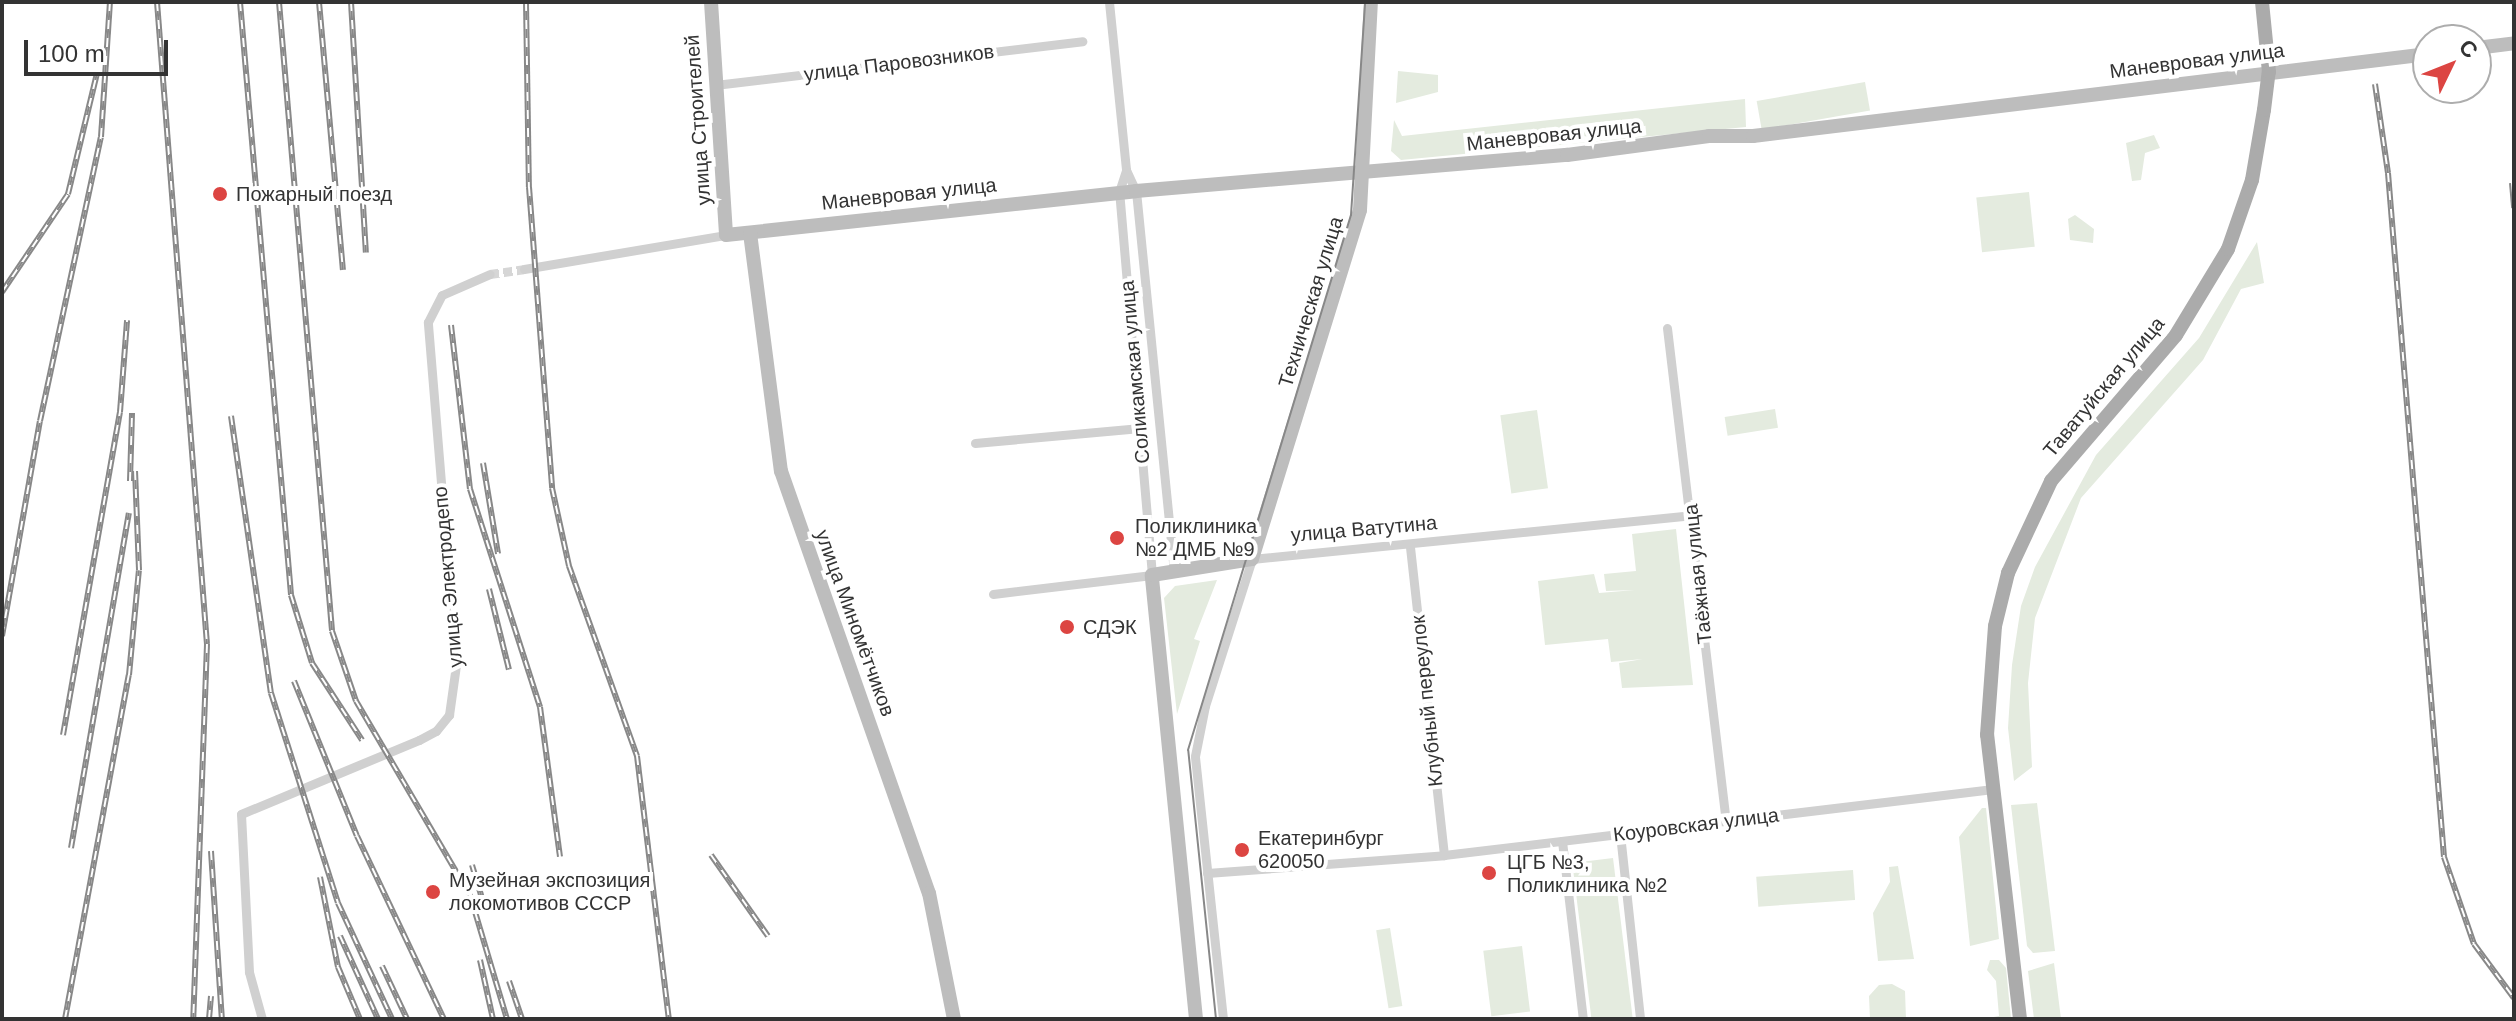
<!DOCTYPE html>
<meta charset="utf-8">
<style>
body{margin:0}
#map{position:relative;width:2516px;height:1021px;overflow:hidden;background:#fff;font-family:Arial,sans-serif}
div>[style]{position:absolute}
.green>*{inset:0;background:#e4ebdf;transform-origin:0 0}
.street-tunnel>*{height:9px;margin-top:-4.5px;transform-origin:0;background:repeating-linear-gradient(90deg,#d6d6d6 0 9px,transparent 0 13.5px)}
.street>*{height:9px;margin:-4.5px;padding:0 4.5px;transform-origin:4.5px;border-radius:4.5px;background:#d0d0d0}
.secondary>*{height:14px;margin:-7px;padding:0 7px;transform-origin:7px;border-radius:7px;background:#bdbdbd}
.primary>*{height:14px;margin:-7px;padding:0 7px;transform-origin:7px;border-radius:7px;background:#ababab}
.tram>*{height:2px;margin:-1px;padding:0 1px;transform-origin:1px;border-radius:1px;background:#888}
.rail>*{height:6px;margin-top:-3px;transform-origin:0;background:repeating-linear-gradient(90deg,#fff 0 9px,#888 0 18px);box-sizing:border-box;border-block:2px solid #888}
.dots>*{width:22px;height:22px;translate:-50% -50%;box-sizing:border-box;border:4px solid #fff;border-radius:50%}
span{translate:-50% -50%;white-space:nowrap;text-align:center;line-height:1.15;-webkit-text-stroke:8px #fff;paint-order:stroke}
.street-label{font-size:20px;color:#333}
.poi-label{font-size:20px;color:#333}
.left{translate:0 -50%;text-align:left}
.frame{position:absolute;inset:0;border:4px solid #333;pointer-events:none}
.north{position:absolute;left:2412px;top:24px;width:80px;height:80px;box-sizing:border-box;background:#fff;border:2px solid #adadad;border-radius:50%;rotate:47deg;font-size:22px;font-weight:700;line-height:32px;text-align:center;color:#333}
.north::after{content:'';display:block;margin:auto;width:28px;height:36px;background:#dc4542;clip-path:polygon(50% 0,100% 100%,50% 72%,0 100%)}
.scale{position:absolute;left:24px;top:40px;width:144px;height:36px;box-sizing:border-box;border:4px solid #333;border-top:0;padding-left:10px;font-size:24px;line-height:28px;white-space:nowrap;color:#333;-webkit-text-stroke:6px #fff;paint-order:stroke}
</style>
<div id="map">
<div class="green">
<div style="clip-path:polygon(1398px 71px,1438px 75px,1438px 92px,1396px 103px)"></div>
<div style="left:1865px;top:82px;width:29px;height:110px;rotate:80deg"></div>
<div style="clip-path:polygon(1745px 99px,1746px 127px,1401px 160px,1391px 151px,1394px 120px,1402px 136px)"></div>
<div style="clip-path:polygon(2154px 135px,2160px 148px,2145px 153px,2141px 180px,2132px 181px,2126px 143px)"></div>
<div style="left:2029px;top:192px;width:55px;height:53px;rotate:84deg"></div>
<div style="clip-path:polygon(2075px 215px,2094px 229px,2093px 243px,2070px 240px,2068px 219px)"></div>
<div style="clip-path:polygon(2257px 242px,2264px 283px,2241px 289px,2203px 360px,2081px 498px,2035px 618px,2028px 683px,2032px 767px,2014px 781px,2008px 728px,2012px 665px,2021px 606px,2035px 567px,2096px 455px,2199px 338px)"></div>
<div style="left:1775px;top:409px;width:19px;height:51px;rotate:81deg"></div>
<div style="left:1537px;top:410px;width:79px;height:37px;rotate:82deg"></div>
<div style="clip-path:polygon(1676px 529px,1693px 685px,1622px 688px,1619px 663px,1643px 659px,1611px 662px,1608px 639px,1545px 645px,1538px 581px,1594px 574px,1599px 593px,1635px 590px,1606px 591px,1604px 574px,1636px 571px,1632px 534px)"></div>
<div style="clip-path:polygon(1217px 580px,1194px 639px,1200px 641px,1177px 714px,1164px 598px,1175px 586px)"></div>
<div style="clip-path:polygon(2037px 803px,2055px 951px,2033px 953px,2027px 946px,2011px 805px)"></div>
<div style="clip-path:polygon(1982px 808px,1986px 808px,1999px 939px,1970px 946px,1959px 837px)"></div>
<div style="left:1613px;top:858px;width:162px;height:41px;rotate:83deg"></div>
<div style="clip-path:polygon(1898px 866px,1914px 959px,1878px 961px,1873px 913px,1890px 882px,1889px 867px)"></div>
<div style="left:1853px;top:870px;width:30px;height:97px;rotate:86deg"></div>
<div style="left:1390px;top:928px;width:79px;height:14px;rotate:81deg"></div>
<div style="left:1522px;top:946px;width:66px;height:39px;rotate:83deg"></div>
<div style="clip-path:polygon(1990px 960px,1999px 960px,2006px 968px,2011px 1019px,1983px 1019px,1999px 1016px,1996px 981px,1987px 970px)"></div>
<div style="clip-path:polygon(2054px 963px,2061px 1019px,2034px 1019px,2028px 971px)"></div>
<div style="clip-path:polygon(1879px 985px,1892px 984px,1905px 991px,1906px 1019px,1870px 1019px,1869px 996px)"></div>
</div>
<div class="street-tunnel">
<div style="left:490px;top:274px;width:34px;rotate:-8deg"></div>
</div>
<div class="street">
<div style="left:1109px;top:2px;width:169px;rotate:84.2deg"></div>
<div style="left:1126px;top:170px;width:23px;rotate:65deg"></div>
<div style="left:1136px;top:191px;width:383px;rotate:84.3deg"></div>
<div style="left:715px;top:85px;width:370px;rotate:-6.8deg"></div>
<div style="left:524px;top:269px;width:205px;rotate:-9.6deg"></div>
<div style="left:1667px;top:328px;width:497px;rotate:83.2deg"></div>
<div style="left:975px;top:443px;width:166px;rotate:-5.2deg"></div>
<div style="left:1410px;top:547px;width:310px;rotate:83.7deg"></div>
<div style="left:993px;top:594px;width:160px;rotate:-6.8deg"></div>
<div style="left:1152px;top:575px;width:384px;rotate:-94.9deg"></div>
<div style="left:1119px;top:192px;width:23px;rotate:-72deg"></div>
<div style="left:1620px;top:834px;width:186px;rotate:83.8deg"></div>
<div style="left:1562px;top:841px;width:179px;rotate:83.3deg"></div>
<div style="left:1207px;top:873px;width:238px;rotate:-4.3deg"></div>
<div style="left:1444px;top:855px;width:553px;rotate:-6.86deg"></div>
<div style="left:262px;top:1019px;width:49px;rotate:-105.5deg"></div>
<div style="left:249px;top:972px;width:158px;rotate:-92.9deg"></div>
<div style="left:241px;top:814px;width:193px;rotate:-22.6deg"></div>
<div style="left:419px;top:740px;width:19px;rotate:-28deg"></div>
<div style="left:436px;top:731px;width:21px;rotate:-51deg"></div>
<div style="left:449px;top:715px;width:50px;rotate:-82deg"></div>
<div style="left:456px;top:665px;width:344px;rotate:-94.7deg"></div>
<div style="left:428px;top:322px;width:30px;rotate:-63deg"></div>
<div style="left:442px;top:295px;width:52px;rotate:-23.6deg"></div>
<div style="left:1223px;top:1019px;width:264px;rotate:-96.1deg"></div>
<div style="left:1195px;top:756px;width:51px;rotate:-78.7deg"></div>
<div style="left:1205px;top:706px;width:154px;rotate:-72.3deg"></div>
<div style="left:1252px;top:559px;width:441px;rotate:-5.7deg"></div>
</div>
<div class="secondary">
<div style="left:711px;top:2px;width:233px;rotate:86.3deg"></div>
<div style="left:726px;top:235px;width:412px;rotate:-6.1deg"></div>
<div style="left:1136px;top:191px;width:433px;rotate:-4.8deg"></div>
<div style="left:1567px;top:155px;width:143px;rotate:-7.6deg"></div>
<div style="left:1709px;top:136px;width:44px"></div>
<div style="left:1753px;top:136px;width:680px;rotate:-6.93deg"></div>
<div style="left:2476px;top:48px;width:38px;rotate:-7deg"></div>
<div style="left:750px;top:233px;width:240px;rotate:82.6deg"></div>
<div style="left:781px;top:471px;width:447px;rotate:70.7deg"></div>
<div style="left:929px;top:893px;width:128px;rotate:78.8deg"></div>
<div style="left:1196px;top:1019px;width:446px;rotate:-95.7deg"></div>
<div style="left:1152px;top:575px;width:101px;rotate:-9.1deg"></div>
<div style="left:1252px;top:559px;width:365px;rotate:-72.8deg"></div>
<div style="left:1360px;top:210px;width:208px;rotate:-87deg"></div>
</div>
<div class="primary">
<div style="left:2020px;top:1019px;width:286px;rotate:-96.6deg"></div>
<div style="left:1987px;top:735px;width:109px;rotate:-85.8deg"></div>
<div style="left:1995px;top:626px;width:55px;rotate:-76.2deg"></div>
<div style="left:2008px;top:573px;width:102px;rotate:-64.9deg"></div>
<div style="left:2051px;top:481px;width:192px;rotate:-49.4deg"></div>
<div style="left:2176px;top:335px;width:100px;rotate:-58.8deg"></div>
<div style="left:2228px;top:249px;width:73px;rotate:-70.8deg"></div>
<div style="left:2252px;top:180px;width:71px;rotate:-80.3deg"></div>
<div style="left:2264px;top:110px;width:38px;rotate:-83deg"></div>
<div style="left:2269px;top:72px;width:70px;rotate:-95.7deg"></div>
</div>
<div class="tram">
<div style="left:1216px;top:1019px;width:270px;rotate:-95.9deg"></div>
<div style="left:1188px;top:750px;width:559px;rotate:-73.06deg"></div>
<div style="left:1351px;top:215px;width:213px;rotate:-86.2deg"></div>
</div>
<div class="rail">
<div style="left:157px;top:2px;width:644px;rotate:85.55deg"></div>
<div style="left:207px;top:644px;width:375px;rotate:92.1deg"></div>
<div style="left:240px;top:2px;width:595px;rotate:85.08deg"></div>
<div style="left:291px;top:595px;width:71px;rotate:72.8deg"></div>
<div style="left:312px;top:663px;width:92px;rotate:57deg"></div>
<div style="left:279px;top:2px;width:631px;rotate:85.18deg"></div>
<div style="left:332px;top:631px;width:74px;rotate:71.1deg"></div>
<div style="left:356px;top:701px;width:225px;rotate:59.6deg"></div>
<div style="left:470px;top:895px;width:129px;rotate:73.4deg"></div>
<div style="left:319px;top:2px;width:269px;rotate:84.9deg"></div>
<div style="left:351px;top:2px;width:251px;rotate:86.6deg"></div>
<div style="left:526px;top:2px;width:185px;rotate:89.1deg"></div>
<div style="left:529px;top:187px;width:302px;rotate:85.6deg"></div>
<div style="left:552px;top:488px;width:80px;rotate:77.7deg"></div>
<div style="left:569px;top:566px;width:202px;rotate:70.3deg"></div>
<div style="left:637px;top:756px;width:265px;rotate:83.1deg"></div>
<div style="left:2375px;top:84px;width:90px;rotate:81.7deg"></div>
<div style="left:2388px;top:173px;width:686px;rotate:85.32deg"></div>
<div style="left:2444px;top:857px;width:92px;rotate:71deg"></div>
<div style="left:2474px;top:944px;width:67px;rotate:53.5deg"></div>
<div style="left:2512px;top:183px;width:25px;rotate:85deg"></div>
<div style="left:2px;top:292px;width:118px;rotate:-56deg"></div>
<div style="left:68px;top:194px;width:124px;rotate:-76.5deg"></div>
<div style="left:451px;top:325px;width:165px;rotate:83.4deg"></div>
<div style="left:470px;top:489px;width:229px;rotate:72.2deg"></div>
<div style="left:540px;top:707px;width:151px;rotate:82.4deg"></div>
<div style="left:231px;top:416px;width:280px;rotate:81.8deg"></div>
<div style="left:271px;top:693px;width:220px;rotate:72.3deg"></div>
<div style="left:338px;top:903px;width:128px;rotate:65deg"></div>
<div style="left:483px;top:463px;width:92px;rotate:80.6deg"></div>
<div style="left:130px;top:481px;width:68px;rotate:-88.3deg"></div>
<div style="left:489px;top:589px;width:83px;rotate:76.1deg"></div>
<div style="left:2px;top:636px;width:218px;rotate:-80deg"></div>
<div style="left:40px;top:421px;width:290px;rotate:-77.9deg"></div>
<div style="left:101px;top:137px;width:135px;rotate:-86.2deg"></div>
<div style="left:294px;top:681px;width:167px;rotate:67.9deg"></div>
<div style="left:357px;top:836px;width:203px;rotate:64.6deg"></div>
<div style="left:63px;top:735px;width:328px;rotate:-80deg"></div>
<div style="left:120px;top:412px;width:92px;rotate:-85.6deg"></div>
<div style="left:71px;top:848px;width:340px;rotate:-80.2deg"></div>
<div style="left:211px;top:851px;width:168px;rotate:86.3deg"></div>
<div style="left:711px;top:855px;width:99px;rotate:54.9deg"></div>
<div style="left:472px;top:865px;width:42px;rotate:73.3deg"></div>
<div style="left:320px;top:877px;width:92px;rotate:78.7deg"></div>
<div style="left:338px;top:967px;width:56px;rotate:67.1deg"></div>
<div style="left:340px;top:936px;width:91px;rotate:65.4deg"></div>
<div style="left:480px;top:960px;width:60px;rotate:77.6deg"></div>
<div style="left:382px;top:966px;width:59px;rotate:64.7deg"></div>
<div style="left:509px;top:981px;width:40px;rotate:71.1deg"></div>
<div style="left:65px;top:1019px;width:350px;rotate:-79.5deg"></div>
<div style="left:129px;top:675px;width:105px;rotate:-84.6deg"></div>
<div style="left:139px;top:570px;width:99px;rotate:-92.3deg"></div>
<div style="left:209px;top:1019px;width:23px;rotate:-85deg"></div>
</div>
<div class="dots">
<div style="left:220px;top:194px;background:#dc4542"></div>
<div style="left:1117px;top:538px;background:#dc4542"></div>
<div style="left:1067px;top:627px;background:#dc4542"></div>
<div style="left:1242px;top:850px;background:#dc4542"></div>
<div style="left:1489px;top:873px;background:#dc4542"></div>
<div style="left:433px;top:892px;background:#dc4542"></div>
</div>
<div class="street-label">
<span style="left:2197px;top:61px;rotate:-7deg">Маневровая улица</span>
<span style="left:899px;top:63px;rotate:-7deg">улица Паровозников</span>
<span style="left:698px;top:120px;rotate:-94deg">улица Строителей</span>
<span style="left:1554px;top:135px;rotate:-6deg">Маневровая улица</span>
<span style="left:909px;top:194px;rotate:-6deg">Маневровая улица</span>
<span style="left:1311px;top:302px;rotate:-73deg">Техническая улица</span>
<span style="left:1135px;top:372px;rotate:-95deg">Соликамская улица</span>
<span style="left:2104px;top:387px;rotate:-50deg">Таватуйская улица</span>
<span style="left:1364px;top:529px;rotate:-5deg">улица Ватутина</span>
<span style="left:1698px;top:574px;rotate:-96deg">Таёжная улица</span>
<span style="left:448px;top:577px;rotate:-95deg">улица Электродепо</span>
<span style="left:855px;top:623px;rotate:70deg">улица Миномётчиков</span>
<span style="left:1427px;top:701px;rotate:-96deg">Клубный переулок</span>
<span style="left:1696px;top:825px;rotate:-7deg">Коуровская улица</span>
</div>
<div class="poi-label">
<span class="left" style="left:236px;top:194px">Пожарный поезд</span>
<span class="left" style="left:1135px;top:538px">Поликлиника<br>№2 ДМБ №9</span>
<span class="left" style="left:1083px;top:627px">СДЭК</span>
<span class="left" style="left:1258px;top:850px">Екатеринбург<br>620050</span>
<span class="left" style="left:1507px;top:874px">ЦГБ №3,<br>Поликлиника №2</span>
<span class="left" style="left:449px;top:892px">Музейная экспозиция<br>локомотивов СССР</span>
</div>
<div class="frame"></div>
<div class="north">С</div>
<div class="scale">100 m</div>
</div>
